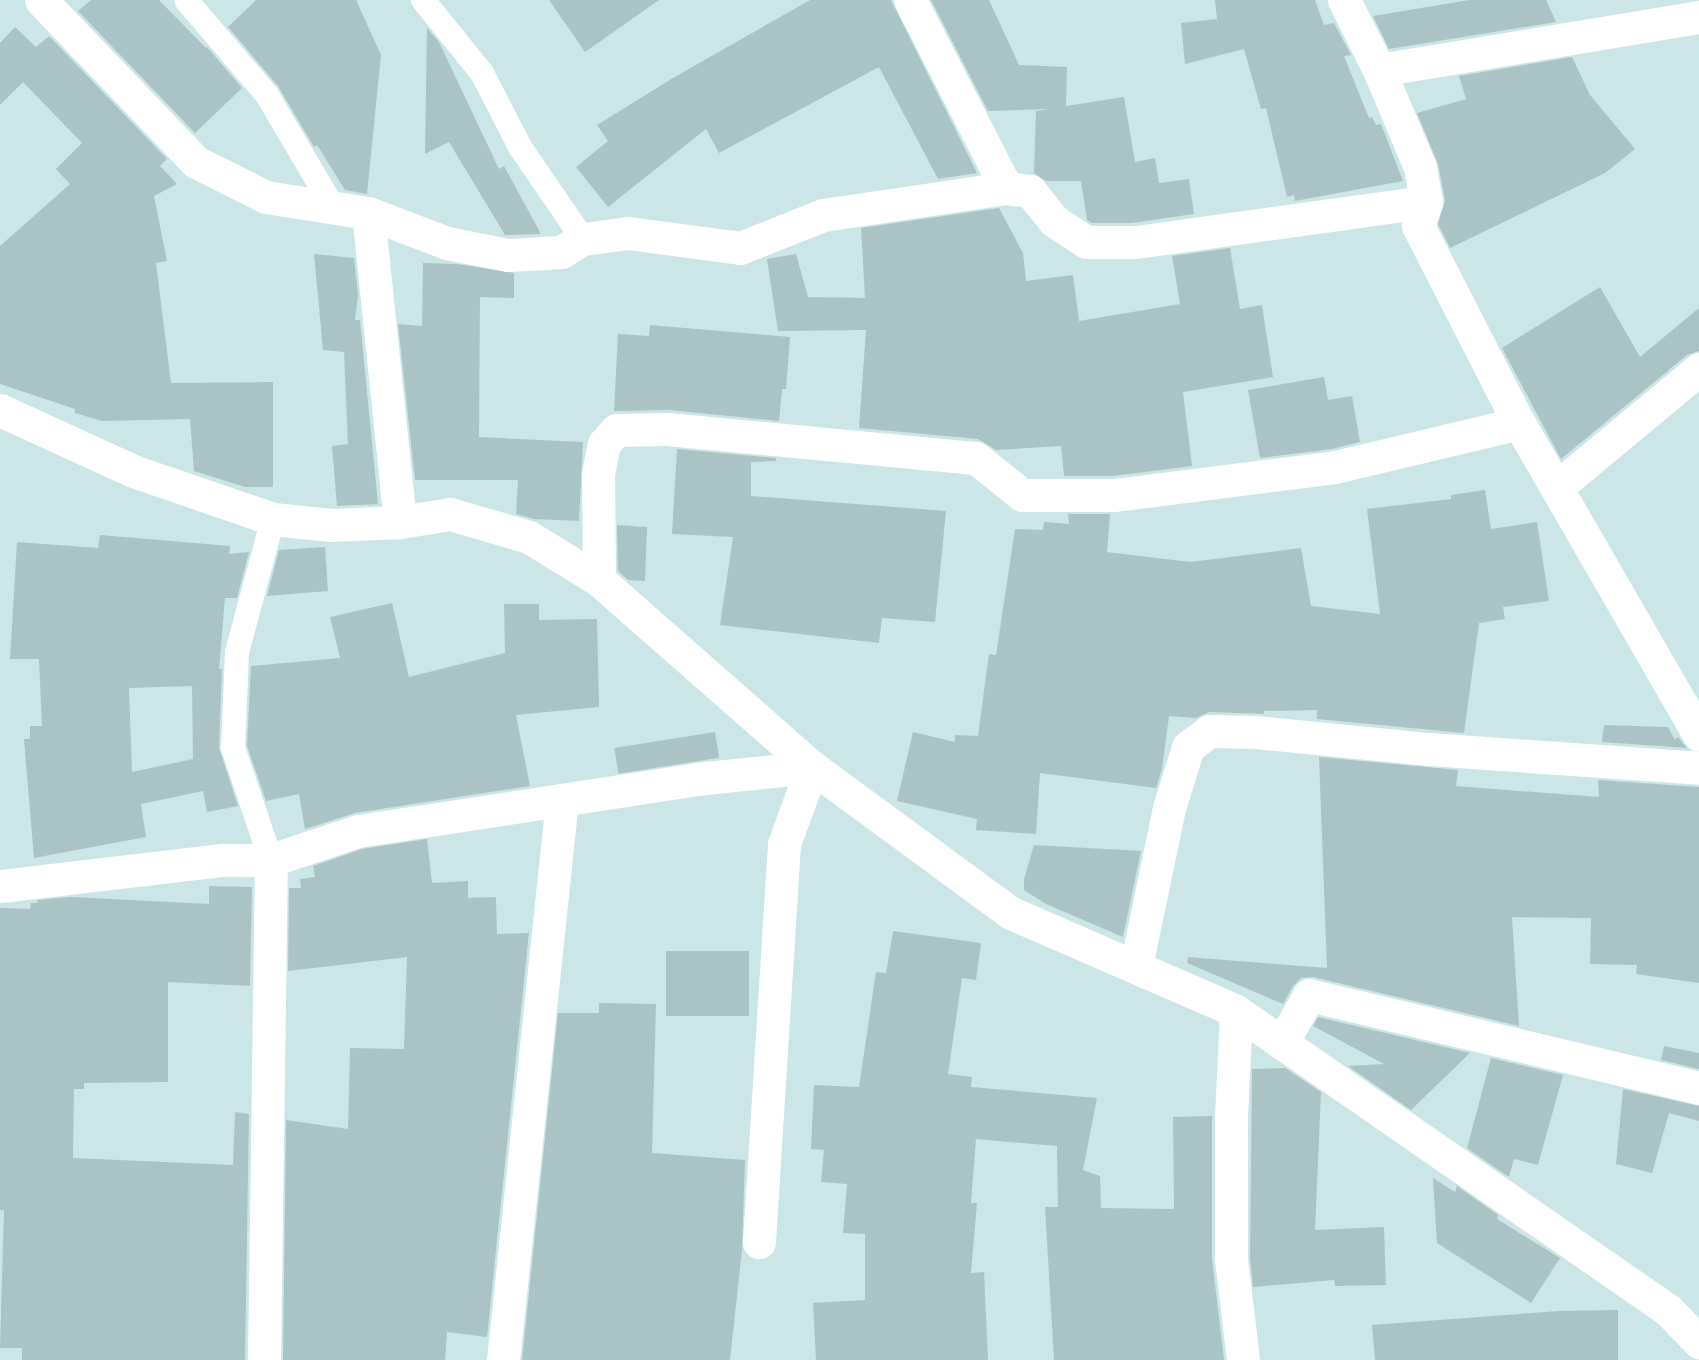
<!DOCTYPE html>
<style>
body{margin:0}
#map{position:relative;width:1699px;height:1360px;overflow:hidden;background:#cbe6e7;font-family:Rubik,sans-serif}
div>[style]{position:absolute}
.building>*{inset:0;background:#aac4c5;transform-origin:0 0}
.lane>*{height:24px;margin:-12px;padding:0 12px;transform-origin:12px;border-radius:12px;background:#fff}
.street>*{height:33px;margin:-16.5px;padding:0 16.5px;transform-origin:16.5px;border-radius:16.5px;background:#fff}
span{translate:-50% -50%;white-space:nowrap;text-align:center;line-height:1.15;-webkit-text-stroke:4.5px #d8f3f4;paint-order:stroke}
</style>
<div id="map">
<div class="building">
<div style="clip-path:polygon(91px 0,159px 0,206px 48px,207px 47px,242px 88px,195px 133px,78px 11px)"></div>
<div style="clip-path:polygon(256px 0,356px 0,381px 55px,367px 194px,345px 190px,317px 145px,314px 147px,278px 86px,228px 27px)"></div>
<div style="clip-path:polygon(549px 0,659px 0,585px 52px)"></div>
<div style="clip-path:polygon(810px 0,891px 0,977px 173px,938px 179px,879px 67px,719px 153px,706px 129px,608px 207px,576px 167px,608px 141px,597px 125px,673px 78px)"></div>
<div style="clip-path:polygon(931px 0,989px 0,1019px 65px,1067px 67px,1066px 106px,1124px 97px,1135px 162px,1155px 158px,1159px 183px,1189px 179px,1194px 214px,1132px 223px,1092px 223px,1087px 220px,1081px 181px,1046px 181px,1034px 173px,1036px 111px,1049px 109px,988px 111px)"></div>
<div style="clip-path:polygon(1215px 0,1315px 0,1324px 25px,1334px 23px,1351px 55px,1344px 56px,1369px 118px,1372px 117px,1376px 125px,1381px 124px,1403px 181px,1295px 201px,1294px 195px,1287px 197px,1266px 108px,1261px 109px,1244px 49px,1185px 64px,1181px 23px,1217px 19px)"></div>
<div style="clip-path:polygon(1469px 0,1546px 0,1556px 22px,1389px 49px,1373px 16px)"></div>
<div style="clip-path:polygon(15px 27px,36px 47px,49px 36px,167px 159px,160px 166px,177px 184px,154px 196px,167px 261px,156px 263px,171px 383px,273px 382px,273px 487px,245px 487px,194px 471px,190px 419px,102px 421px,75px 413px,75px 409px,0 384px,0 246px,70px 184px,56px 169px,82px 143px,23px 82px,0 105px,0 43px)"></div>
<div style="clip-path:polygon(427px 28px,439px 42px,499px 169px,504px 166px,541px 234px,505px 235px,449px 142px,425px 154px)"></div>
<div style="clip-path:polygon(1572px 57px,1590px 95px,1635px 149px,1605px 173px,1450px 248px,1438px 224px,1445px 200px,1438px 164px,1417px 113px,1466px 99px,1459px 76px)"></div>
<div style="clip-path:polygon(999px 208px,1023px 253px,1026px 281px,1073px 275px,1079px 321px,1180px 304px,1172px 256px,1230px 248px,1240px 309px,1262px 305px,1273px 377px,1183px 392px,1192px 466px,1113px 476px,1064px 476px,1061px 446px,996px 450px,978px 439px,859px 428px,866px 330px,778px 331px,767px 259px,796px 254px,808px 297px,865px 298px,861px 228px)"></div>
<div style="clip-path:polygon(314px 254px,354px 258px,358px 295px,355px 320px,360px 320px,378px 504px,337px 506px,332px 446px,348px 444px,344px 352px,323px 350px)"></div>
<div style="clip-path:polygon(423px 263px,457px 264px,514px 273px,514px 298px,480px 297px,479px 437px,583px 442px,579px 521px,534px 519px,516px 514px,518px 480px,415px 480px,398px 324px,422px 326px)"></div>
<div style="clip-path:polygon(1600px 287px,1640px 357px,1699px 308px,1699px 351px,1687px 355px,1561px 459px,1502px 348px)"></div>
<div style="clip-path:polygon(650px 325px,790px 337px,786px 389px,782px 389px,779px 421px,669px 410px,614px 411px,618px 334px,649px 336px)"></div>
<div style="clip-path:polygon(1324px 377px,1328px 400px,1352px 396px,1360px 442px,1332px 449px,1260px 458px,1248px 390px)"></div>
<div style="clip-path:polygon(677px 449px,776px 458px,776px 461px,751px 462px,751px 496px,946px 511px,935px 622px,882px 618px,879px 643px,720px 625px,733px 537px,672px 534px)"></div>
<div style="clip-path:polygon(1485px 490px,1491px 529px,1537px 522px,1549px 601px,1503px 607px,1505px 619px,1479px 623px,1464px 733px,1317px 719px,1317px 710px,1264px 711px,1264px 714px,1209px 712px,1196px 718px,1169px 716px,1162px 769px,1156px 788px,1040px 773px,1036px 834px,976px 830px,977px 819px,897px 801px,913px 732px,955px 742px,955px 735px,978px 736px,989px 654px,996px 655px,1015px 529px,1043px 530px,1044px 522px,1069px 524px,1068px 514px,1110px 514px,1107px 552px,1190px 562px,1301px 548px,1311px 606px,1380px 614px,1367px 509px,1451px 499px,1451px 495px)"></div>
<div style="clip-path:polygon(617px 525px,647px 527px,645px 581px,628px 580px,618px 571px)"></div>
<div style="clip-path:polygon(evenodd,100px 535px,230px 546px,229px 554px,249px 552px,237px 598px,225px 598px,219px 669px,222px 669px,219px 748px,238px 806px,207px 812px,203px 791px,141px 804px,146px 837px,34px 858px,24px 739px,30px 739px,30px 726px,42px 726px,39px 659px,10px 659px,17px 542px,98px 548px,100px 535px,192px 686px,193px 759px,132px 772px,129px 688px,192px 686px)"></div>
<div style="clip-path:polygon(325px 547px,328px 591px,267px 596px,279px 550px)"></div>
<div style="clip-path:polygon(392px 603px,409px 677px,505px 653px,504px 604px,539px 604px,539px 620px,597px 619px,599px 707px,516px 715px,530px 786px,355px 813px,305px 829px,299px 794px,266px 801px,247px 746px,251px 666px,340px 658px,330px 617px)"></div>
<div style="clip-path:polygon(1604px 725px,1668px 727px,1675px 740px,1678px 737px,1687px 748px,1602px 742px)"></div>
<div style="left:715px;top:732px;width:26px;height:102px;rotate:81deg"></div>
<div style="clip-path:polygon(1319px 757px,1458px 770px,1456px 786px,1599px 797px,1598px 780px,1699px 787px,1699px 983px,1636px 974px,1637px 965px,1590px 964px,1591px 918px,1512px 917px,1519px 1026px,1313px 977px,1301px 978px,1293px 986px,1283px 1004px,1187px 963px,1188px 957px,1327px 968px)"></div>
<div style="clip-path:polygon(427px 839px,432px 883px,468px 881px,468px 898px,496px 897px,497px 934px,529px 933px,487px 1337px,447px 1332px,445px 1360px,283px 1360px,286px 1120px,348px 1129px,350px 1048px,404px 1049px,407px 957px,288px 971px,289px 888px,301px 888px,300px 879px,315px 877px,313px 866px,362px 849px)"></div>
<div style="clip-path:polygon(1034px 845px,1141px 851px,1123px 937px,1046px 904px,1024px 890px,1024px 879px)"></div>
<div style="clip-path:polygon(209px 886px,252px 887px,250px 986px,168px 982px,168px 1082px,84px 1083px,84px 1089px,74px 1089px,73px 1158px,233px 1165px,235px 1112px,249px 1114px,245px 1360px,22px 1360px,22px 1348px,0 1348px,4px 1210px,0 1210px,0 908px,30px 909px,31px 903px,38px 903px,37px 900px,71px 897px,209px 904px)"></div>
<div style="clip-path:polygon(893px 931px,981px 943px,976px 980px,962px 978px,948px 1074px,972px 1077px,971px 1087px,1097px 1098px,1083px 1170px,1100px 1176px,1101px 1208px,1174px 1209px,1173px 1117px,1212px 1116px,1212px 1259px,1224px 1360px,1054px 1360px,1045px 1207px,1058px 1207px,1057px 1146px,976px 1139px,971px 1203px,977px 1203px,971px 1273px,984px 1272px,988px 1360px,816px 1360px,813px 1303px,865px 1300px,865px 1234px,843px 1233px,847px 1184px,821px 1182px,824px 1150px,811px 1149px,814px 1085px,859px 1087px,876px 972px,886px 973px)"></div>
<div style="left:666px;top:951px;width:83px;height:65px"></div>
<div style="clip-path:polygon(599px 1003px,656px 1004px,652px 1153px,745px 1160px,742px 1250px,730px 1360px,522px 1360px,558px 1013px,599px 1013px)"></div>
<div style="clip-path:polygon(1318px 1017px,1470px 1053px,1411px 1110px,1348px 1066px,1384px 1064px,1313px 1026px)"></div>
<div style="clip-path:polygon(1664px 1046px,1699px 1053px,1699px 1069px,1661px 1060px)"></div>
<div style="clip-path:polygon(1491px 1058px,1563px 1075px,1538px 1165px,1514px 1159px,1509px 1177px,1467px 1148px)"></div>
<div style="clip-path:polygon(1285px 1068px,1321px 1092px,1315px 1230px,1384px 1227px,1386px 1285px,1335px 1286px,1334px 1280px,1253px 1287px,1250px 1258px,1252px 1069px)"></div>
<div style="clip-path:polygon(1623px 1089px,1699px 1106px,1699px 1121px,1669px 1113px,1652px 1173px,1616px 1164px)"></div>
<div style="clip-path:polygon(1433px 1178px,1455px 1192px,1457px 1186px,1498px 1215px,1497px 1219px,1560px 1258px,1531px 1303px,1437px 1243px)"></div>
<div style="clip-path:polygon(1618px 1310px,1618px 1360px,1375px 1360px,1372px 1325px,1559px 1311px)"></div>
</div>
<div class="lane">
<div style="left:186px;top:0;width:125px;rotate:49.5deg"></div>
<div style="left:267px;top:95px;width:130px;rotate:59.5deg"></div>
<div style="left:423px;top:0;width:94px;rotate:51.1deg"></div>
<div style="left:482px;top:73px;width:83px;rotate:62.8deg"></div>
<div style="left:520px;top:147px;width:112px;rotate:55.6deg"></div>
<div style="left:271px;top:860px;width:118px;rotate:-108.7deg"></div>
<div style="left:233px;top:748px;width:96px;rotate:-87.6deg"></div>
<div style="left:237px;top:652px;width:138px;rotate:-74.9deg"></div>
</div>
<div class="street">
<div style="left:41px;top:0;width:224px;rotate:46.3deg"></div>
<div style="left:196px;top:162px;width:78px;rotate:26.6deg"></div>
<div style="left:266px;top:197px;width:103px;rotate:8.9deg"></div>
<div style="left:368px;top:213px;width:85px;rotate:20.8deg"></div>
<div style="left:447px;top:243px;width:62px;rotate:11.1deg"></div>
<div style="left:508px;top:255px;width:53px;rotate:-3.2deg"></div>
<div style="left:561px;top:252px;width:26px;rotate:-31deg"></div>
<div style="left:583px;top:239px;width:45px;rotate:-7.6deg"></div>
<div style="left:628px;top:233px;width:113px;rotate:7.6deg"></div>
<div style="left:740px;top:248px;width:89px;rotate:-21.7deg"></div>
<div style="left:823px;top:215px;width:185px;rotate:-8.4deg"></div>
<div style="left:1006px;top:188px;width:24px;rotate:7deg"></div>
<div style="left:1030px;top:191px;width:38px;rotate:51deg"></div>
<div style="left:1054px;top:221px;width:38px;rotate:33deg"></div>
<div style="left:1086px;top:242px;width:50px"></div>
<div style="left:1136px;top:242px;width:293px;rotate:-7.9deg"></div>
<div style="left:910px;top:0;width:211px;rotate:62.9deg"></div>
<div style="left:1344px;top:0;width:78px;rotate:63.4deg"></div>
<div style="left:1379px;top:70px;width:105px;rotate:67.1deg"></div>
<div style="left:1420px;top:167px;width:36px;rotate:80deg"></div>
<div style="left:1426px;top:202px;width:25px;rotate:108deg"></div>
<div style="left:1418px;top:226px;width:221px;rotate:62.9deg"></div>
<div style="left:1519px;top:423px;width:360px;rotate:60deg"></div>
<div style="left:1379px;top:70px;width:324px;rotate:-9.4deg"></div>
<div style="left:368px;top:213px;width:311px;rotate:84.1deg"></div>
<div style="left:0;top:410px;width:146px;rotate:24.6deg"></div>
<div style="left:133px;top:471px;width:148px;rotate:18.9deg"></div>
<div style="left:273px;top:519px;width:59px;rotate:5.8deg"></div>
<div style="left:332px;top:525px;width:68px;rotate:-2.5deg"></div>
<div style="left:400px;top:522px;width:51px;rotate:-9.1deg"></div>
<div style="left:450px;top:514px;width:82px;rotate:16.2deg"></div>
<div style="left:529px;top:537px;width:82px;rotate:31.6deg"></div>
<div style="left:599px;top:580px;width:283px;rotate:41.3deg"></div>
<div style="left:812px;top:767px;width:247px;rotate:36.3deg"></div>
<div style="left:1011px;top:913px;width:245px;rotate:23.5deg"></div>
<div style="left:1236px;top:1011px;width:525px;rotate:34.69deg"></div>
<div style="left:1668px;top:1310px;width:45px;rotate:45.9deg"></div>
<div style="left:1557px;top:487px;width:185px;rotate:-39.7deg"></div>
<div style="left:599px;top:580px;width:106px;rotate:-90.5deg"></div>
<div style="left:598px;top:474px;width:31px;rotate:-79deg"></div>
<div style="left:604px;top:444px;width:18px;rotate:-49deg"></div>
<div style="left:616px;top:430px;width:51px;rotate:-1.1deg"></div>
<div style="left:667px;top:429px;width:310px;rotate:5.4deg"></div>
<div style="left:976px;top:458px;width:59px;rotate:38.8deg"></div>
<div style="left:1022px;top:495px;width:92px"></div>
<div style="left:1114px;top:495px;width:223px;rotate:-7.2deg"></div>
<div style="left:1335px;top:467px;width:189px;rotate:-13.4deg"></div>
<div style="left:0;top:886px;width:224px;rotate:-6.7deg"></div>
<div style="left:222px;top:860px;width:49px"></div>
<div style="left:271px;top:860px;width:92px;rotate:-18.4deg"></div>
<div style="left:358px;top:831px;width:342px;rotate:-8.7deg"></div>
<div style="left:696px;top:779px;width:117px;rotate:-5.9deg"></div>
<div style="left:812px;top:767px;width:82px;rotate:110deg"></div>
<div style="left:784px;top:844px;width:399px;rotate:93.6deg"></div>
<div style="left:1136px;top:966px;width:161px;rotate:-78.2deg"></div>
<div style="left:1169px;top:808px;width:64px;rotate:-72.7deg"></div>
<div style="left:1188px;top:747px;width:26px;rotate:-37deg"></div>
<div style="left:1209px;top:731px;width:46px;rotate:1.2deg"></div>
<div style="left:1255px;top:732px;width:175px;rotate:5.6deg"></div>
<div style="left:1429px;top:749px;width:271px;rotate:4deg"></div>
<div style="left:1236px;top:1011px;width:105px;rotate:92.7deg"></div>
<div style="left:1231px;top:1116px;width:143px;rotate:90deg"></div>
<div style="left:1231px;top:1259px;width:102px;rotate:83.2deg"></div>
<div style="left:1282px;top:1043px;width:55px;rotate:-60.6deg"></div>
<div style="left:1309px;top:995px;width:401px;rotate:13.4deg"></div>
<div style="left:264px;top:1360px;width:500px;rotate:-89.2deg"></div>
<div style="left:503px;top:1360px;width:563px;rotate:-83.99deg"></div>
</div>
</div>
